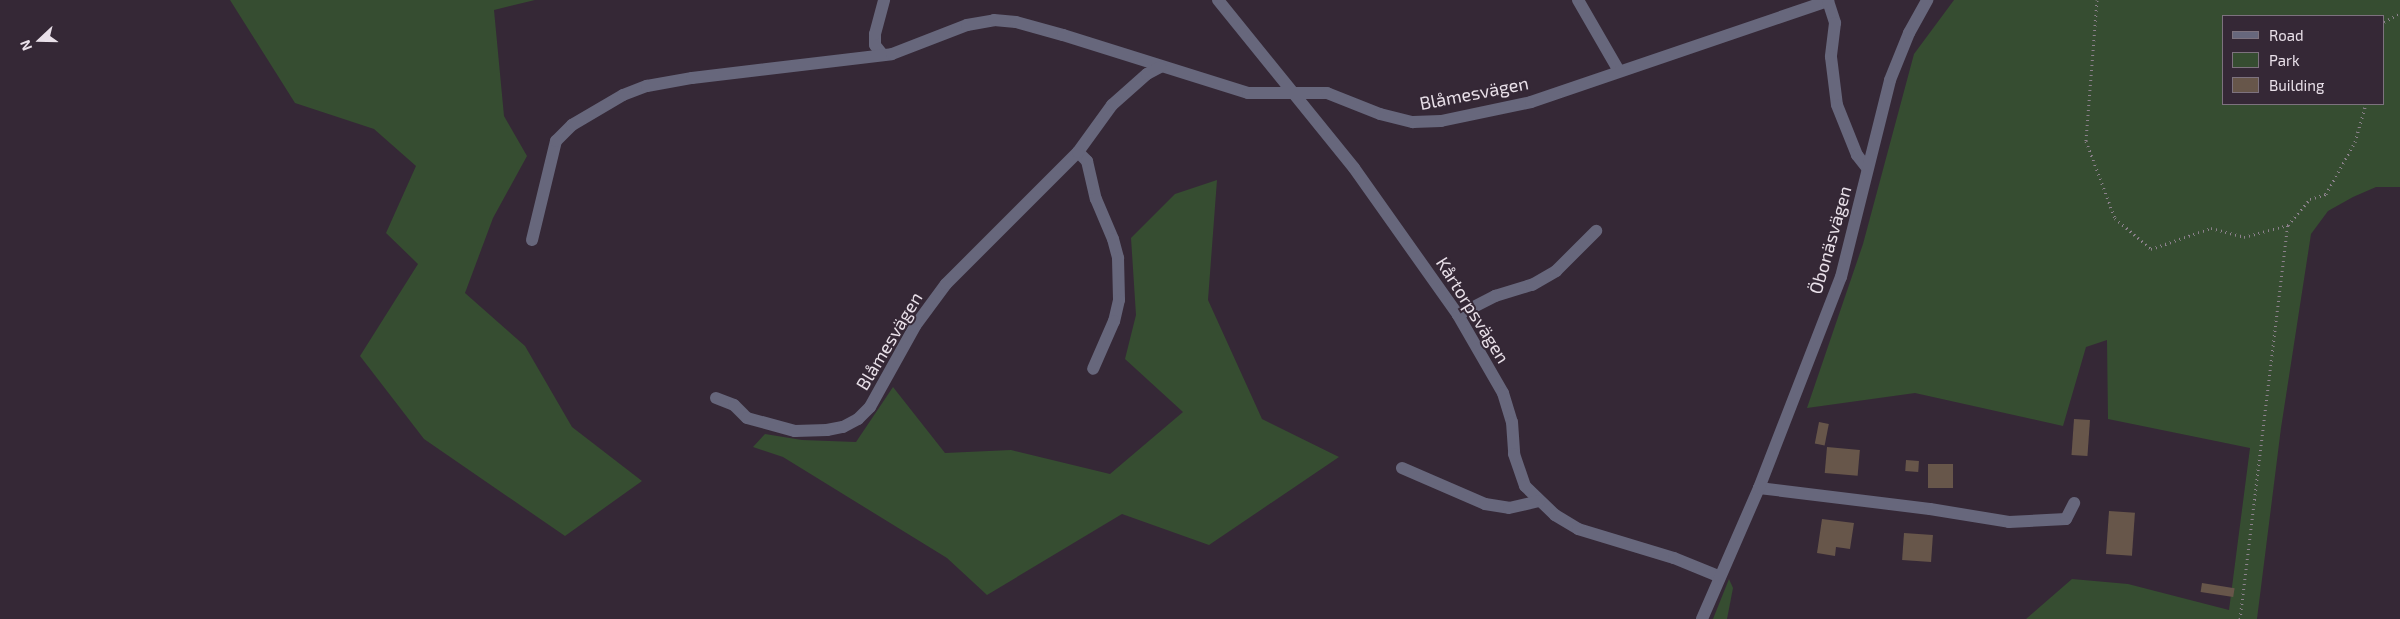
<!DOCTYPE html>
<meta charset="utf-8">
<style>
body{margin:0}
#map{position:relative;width:2400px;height:619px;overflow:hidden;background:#352836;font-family:"Exo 2",sans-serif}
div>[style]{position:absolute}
.green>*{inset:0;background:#364d31}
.building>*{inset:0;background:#67564a;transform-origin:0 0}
.path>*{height:3px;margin-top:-1.5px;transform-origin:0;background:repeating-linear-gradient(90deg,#8c818c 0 1px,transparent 0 5px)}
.minor>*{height:12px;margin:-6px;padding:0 6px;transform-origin:6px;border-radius:6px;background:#67677c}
span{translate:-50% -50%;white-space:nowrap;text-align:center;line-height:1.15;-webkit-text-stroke:4px #352836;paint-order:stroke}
.street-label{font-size:18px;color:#e9e0e9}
.legend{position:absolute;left:2222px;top:15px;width:162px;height:90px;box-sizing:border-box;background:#352836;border:1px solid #7d727e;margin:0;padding:6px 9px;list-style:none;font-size:15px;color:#e9e0e9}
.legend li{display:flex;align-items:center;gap:10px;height:25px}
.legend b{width:25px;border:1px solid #7d727e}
.north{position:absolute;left:15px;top:15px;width:50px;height:50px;-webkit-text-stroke:4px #352836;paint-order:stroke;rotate:249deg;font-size:14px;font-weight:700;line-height:20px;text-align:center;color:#e9e0e9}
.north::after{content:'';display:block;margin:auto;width:18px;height:22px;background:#e9e0e9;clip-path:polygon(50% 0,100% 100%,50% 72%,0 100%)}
</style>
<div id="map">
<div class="green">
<div style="clip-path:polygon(230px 0,535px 0,494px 10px,504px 116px,527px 156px,493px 218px,465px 293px,525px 346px,572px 427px,642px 481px,565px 536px,424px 439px,360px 356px,418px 264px,386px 233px,416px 166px,374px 129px,295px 103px)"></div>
<div style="clip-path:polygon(evenodd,1954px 0,2400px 0,2400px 187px,2376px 187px,2353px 197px,2328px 211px,2311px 234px,2281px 428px,2257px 619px,2026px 619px,2072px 579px,2128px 584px,2229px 610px,2250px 448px,2108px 419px,2107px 340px,2086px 347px,2063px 426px,1915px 393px,1807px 408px,1863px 244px,1914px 54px,1954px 0,2224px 16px,2384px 16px,2384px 104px,2224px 104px,2224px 16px)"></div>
<div style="clip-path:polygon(1217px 180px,1208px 300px,1262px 419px,1339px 457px,1209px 545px,1122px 514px,987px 595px,947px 558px,783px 457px,753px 447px,765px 434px,802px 440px,856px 442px,893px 387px,945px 453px,1011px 450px,1110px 474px,1183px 412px,1125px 359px,1136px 315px,1131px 238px,1175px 194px)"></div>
<div style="clip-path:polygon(1729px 579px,1733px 588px,1727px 619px,1713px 619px)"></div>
</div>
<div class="building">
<div style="left:2074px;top:419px;width:16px;height:36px;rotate:4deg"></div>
<div style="left:1819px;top:422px;width:10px;height:22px;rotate:11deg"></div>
<div style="left:1827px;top:447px;width:33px;height:26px;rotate:5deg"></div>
<div style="left:1906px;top:460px;width:13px;height:11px;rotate:4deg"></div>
<div style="left:1928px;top:464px;width:25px;height:24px"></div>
<div style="left:2109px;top:511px;width:26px;height:43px;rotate:4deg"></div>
<div style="clip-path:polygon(1822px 519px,1854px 523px,1850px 549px,1836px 547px,1835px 556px,1817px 553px)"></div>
<div style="left:1904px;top:533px;width:29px;height:27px;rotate:4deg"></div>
<div style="left:2202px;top:583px;width:33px;height:9px;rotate:9deg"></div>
</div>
<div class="path">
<div style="left:2097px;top:0;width:141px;rotate:94.5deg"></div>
<div style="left:2086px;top:141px;width:82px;rotate:69.4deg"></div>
<div style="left:2115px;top:218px;width:48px;rotate:40.7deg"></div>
<div style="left:2151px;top:249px;width:64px;rotate:-19.3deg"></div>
<div style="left:2211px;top:228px;width:34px;rotate:15deg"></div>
<div style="left:2244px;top:237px;width:46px;rotate:-15.3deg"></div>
<div style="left:2384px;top:22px;width:18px;rotate:-29deg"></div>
<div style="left:2240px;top:619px;width:397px;rotate:-83.1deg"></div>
<div style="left:2288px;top:225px;width:34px;rotate:-50deg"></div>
<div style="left:2310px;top:199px;width:17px;rotate:-17deg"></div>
<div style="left:2326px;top:194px;width:60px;rotate:-60.9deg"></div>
<div style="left:2355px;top:142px;width:40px;rotate:-74deg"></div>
</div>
<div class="minor">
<div style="left:1218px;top:0;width:216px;rotate:51deg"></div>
<div style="left:1354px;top:168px;width:180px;rotate:54.7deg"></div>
<div style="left:1458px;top:315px;width:90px;rotate:60deg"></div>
<div style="left:1503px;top:393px;width:30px;rotate:73deg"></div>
<div style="left:1512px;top:422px;width:32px;rotate:86deg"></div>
<div style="left:1514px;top:454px;width:34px;rotate:71deg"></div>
<div style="left:1525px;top:486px;width:42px;rotate:44deg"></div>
<div style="left:1555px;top:515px;width:27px;rotate:31deg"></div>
<div style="left:1578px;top:529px;width:100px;rotate:16.8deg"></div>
<div style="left:1674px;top:558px;width:48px;rotate:22.2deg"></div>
<div style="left:1578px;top:0;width:82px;rotate:60deg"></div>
<div style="left:882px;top:54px;width:11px;rotate:-128deg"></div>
<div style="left:875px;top:45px;width:11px;rotate:-90deg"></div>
<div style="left:875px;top:34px;width:35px;rotate:-75deg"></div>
<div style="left:1078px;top:152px;width:13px;rotate:45deg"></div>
<div style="left:1087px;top:161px;width:39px;rotate:77deg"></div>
<div style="left:1096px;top:199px;width:43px;rotate:67deg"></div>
<div style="left:1113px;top:239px;width:20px;rotate:75deg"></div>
<div style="left:1118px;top:258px;width:42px;rotate:88.6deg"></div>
<div style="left:1119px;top:300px;width:22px;rotate:103deg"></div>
<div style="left:1114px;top:321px;width:52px;rotate:113.6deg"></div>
<div style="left:532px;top:240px;width:102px;rotate:-76.4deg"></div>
<div style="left:556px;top:141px;width:23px;rotate:-45deg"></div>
<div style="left:572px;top:125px;width:59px;rotate:-30.5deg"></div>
<div style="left:623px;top:95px;width:26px;rotate:-21deg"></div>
<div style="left:647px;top:86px;width:46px;rotate:-10.1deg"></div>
<div style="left:692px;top:78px;width:201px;rotate:-6.8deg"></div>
<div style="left:892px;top:54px;width:80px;rotate:-21.1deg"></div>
<div style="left:967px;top:25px;width:27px;rotate:-10deg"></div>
<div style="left:994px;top:20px;width:22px;rotate:5deg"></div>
<div style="left:1016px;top:22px;width:49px;rotate:15.5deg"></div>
<div style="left:1063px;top:35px;width:194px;rotate:17.4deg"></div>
<div style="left:1248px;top:93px;width:79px"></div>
<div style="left:1327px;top:93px;width:57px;rotate:21.6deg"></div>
<div style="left:1380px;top:114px;width:34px;rotate:14deg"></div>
<div style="left:1413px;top:122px;width:28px;rotate:-2deg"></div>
<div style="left:1441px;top:121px;width:92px;rotate:-11.9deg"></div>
<div style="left:1531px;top:102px;width:314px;rotate:-18.8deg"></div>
<div style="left:1828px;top:1px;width:23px;rotate:72deg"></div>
<div style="left:1835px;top:23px;width:34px;rotate:97deg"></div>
<div style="left:1831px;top:57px;width:48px;rotate:82.9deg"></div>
<div style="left:1837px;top:105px;width:54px;rotate:68.2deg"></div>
<div style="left:1857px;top:155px;width:16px;rotate:52deg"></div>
<div style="left:1458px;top:315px;width:42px;rotate:-27.2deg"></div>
<div style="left:1495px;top:296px;width:39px;rotate:-17deg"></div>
<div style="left:1532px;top:285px;width:28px;rotate:-30deg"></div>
<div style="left:1556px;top:271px;width:57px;rotate:-45deg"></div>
<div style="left:716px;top:398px;width:19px;rotate:21deg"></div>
<div style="left:734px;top:405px;width:18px;rotate:45deg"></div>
<div style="left:747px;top:418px;width:50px;rotate:15.2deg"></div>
<div style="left:795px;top:431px;width:32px;rotate:-2deg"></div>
<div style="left:827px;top:430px;width:16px;rotate:-11deg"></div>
<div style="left:843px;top:427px;width:17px;rotate:-28deg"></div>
<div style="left:858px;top:419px;width:17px;rotate:-45deg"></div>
<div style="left:870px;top:407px;width:93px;rotate:-60.9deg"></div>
<div style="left:915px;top:326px;width:52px;rotate:-53.6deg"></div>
<div style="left:946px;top:284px;width:187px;rotate:-45deg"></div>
<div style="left:1078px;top:152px;width:58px;rotate:-54.1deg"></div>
<div style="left:1112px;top:105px;width:47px;rotate:-41.5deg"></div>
<div style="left:1147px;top:74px;width:15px;rotate:-28deg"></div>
<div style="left:1402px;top:468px;width:90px;rotate:23.4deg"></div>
<div style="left:1485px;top:504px;width:24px;rotate:9deg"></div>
<div style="left:1509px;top:508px;width:31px;rotate:-13deg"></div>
<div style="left:1759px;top:488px;width:172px;rotate:7deg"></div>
<div style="left:1930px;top:509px;width:80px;rotate:9.3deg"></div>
<div style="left:2009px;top:522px;width:57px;rotate:-3deg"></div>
<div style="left:2066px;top:519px;width:18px;rotate:-63deg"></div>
<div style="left:1702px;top:619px;width:143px;rotate:-66.5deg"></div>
<div style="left:1759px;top:488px;width:226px;rotate:-68.8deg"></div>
<div style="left:1841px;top:277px;width:203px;rotate:-76deg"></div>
<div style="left:1890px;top:80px;width:51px;rotate:-68deg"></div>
<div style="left:1909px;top:33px;width:38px;rotate:-61deg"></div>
</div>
<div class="street-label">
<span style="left:1474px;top:93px;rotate:-11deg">Blåmesvägen</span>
<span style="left:1830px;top:240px;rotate:-74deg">Öbonäsvägen</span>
<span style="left:1473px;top:310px;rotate:58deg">Kårtorpsvägen</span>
<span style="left:889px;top:341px;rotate:-59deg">Blåmesvägen</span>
</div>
<ul class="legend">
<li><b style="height:6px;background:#67677c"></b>Road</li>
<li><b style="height:14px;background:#364d31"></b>Park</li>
<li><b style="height:14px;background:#67564a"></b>Building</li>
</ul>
<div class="north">N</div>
</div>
